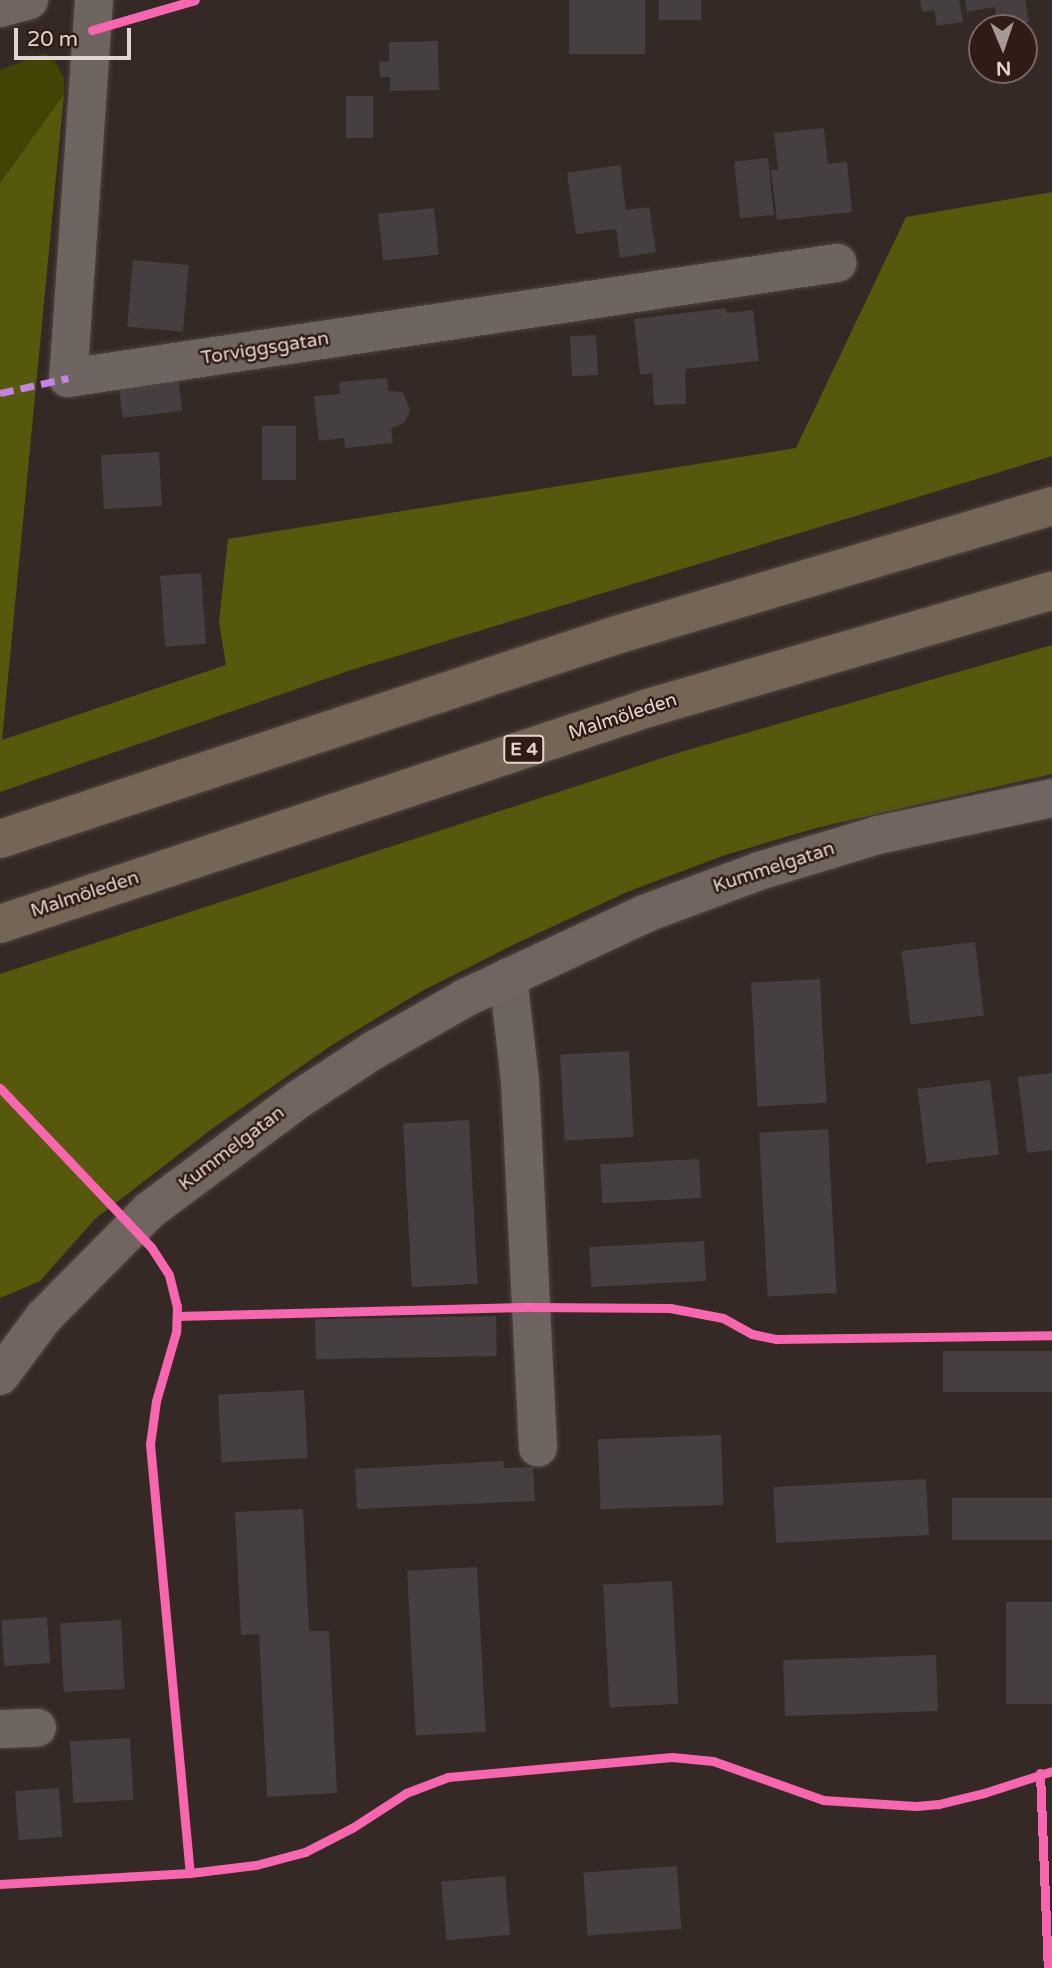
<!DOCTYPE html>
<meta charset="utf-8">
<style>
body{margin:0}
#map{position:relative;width:1052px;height:1968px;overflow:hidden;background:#342924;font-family:"Varela Round",sans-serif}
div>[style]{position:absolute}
.green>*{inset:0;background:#414405}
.forest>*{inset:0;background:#56590c}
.building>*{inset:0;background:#453f41;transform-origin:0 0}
.roads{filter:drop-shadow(0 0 2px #4f4540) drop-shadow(0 0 2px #4f4540)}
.street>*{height:38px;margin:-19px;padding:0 19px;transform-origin:19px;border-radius:19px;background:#6e6561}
.secondary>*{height:38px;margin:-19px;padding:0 19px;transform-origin:19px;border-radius:19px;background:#70655f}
.highway>*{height:38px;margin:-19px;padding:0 19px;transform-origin:19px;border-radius:19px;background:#756557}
.quiet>*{height:7px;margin-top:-3.5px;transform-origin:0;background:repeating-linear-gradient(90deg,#c483df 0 14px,transparent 0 21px)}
.cycleway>*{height:9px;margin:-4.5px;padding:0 4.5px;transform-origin:4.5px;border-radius:4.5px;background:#f766af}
span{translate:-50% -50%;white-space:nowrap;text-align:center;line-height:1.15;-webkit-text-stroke:5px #301c15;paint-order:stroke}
.shield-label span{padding:2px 5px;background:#301c15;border:2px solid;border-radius:5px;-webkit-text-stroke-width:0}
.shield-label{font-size:18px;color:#e3d5d0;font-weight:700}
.street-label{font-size:19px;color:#e3d5d0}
.north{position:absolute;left:968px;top:14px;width:70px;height:70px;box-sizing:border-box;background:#301c15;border:2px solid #786660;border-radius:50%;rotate:178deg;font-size:19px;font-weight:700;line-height:28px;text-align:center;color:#e3d5d0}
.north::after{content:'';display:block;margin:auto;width:24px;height:32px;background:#a69994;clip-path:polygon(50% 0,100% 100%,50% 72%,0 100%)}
.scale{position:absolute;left:14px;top:28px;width:117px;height:32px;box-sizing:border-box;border:4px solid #e3d5d0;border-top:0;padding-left:9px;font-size:21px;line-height:24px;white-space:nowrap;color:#e3d5d0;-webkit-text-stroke:5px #301c15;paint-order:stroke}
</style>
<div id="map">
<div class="green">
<div style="clip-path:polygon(45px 53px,56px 63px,64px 78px,64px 94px,0 183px,0 70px)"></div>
</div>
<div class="forest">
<div style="clip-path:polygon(64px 94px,2px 740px,226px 665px,219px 622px,228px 539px,796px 448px,906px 217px,1052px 192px,1052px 456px,351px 670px,0 792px,0 183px)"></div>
<div style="clip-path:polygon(1052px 645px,1052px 774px,816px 828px,725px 855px,627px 892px,517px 943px,422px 991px,332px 1045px,213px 1128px,95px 1219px,40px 1281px,0 1298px,0 974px,684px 751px)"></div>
</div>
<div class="building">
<div style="left:569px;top:0;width:76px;height:54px"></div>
<div style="left:659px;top:0;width:42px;height:20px"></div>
<div style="clip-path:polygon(920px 0,959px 0,963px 22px,937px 26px,934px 10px,922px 12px)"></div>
<div style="clip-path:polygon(965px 0,1025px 0,1029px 22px,998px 27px,995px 7px,967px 12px)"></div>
<div style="clip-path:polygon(438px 41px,439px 90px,390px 91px,390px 77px,380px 77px,379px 62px,389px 61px,389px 42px)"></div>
<div style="left:346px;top:96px;width:27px;height:42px"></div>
<div style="clip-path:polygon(824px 128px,828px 164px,847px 162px,852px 212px,777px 220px,771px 170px,778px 170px,774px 133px)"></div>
<div style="left:768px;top:158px;width:57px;height:34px;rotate:84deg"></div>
<div style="clip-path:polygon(620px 165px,626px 210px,649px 207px,656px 252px,620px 258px,616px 229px,576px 234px,567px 173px)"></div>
<div style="left:434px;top:208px;width:47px;height:56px;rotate:84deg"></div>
<div style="left:133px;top:260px;width:56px;height:67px;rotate:5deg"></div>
<div style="clip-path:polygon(726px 308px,727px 313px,753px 310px,759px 361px,685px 369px,686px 404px,654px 405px,652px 373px,640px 375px,634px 319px)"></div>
<div style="left:596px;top:335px;width:40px;height:26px;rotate:87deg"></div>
<div style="left:178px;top:377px;width:34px;height:60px;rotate:83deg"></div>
<div style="clip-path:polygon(387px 378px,388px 391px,403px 392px,410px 411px,404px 423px,391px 428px,393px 443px,345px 448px,344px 438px,319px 441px,314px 396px,340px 394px,339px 382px)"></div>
<div style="left:262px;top:426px;width:34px;height:54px"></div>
<div style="left:159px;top:452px;width:54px;height:58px;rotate:87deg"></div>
<div style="left:201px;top:573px;width:71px;height:41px;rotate:86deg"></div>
<div style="left:975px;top:942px;width:74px;height:74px;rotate:83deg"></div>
<div style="left:820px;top:979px;width:124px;height:69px;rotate:87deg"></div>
<div style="left:629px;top:1051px;width:86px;height:69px;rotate:87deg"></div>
<div style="clip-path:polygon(1052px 1073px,1052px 1150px,1027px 1153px,1018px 1077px)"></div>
<div style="left:990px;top:1080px;width:75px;height:73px;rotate:83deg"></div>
<div style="left:469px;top:1120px;width:164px;height:66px;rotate:87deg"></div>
<div style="left:828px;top:1129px;width:164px;height:69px;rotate:87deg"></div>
<div style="left:699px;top:1159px;width:39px;height:99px;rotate:87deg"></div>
<div style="left:704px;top:1241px;width:40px;height:115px;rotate:87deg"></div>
<div style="left:496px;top:1316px;width:40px;height:181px;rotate:89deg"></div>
<div style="left:1052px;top:1351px;width:41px;height:109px;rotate:90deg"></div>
<div style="left:304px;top:1390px;width:68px;height:86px;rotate:87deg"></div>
<div style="left:721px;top:1435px;width:70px;height:123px;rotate:88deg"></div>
<div style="clip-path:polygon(503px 1461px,504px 1468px,533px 1467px,535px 1501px,357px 1509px,355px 1469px)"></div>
<div style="left:926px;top:1479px;width:56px;height:153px;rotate:87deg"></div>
<div style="left:1052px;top:1498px;width:42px;height:100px;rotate:90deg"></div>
<div style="clip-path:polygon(303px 1509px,309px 1631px,329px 1631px,337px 1793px,267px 1797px,259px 1634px,241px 1635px,235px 1512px)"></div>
<div style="left:477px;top:1567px;width:165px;height:70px;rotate:87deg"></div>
<div style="left:672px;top:1581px;width:123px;height:69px;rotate:87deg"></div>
<div style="left:1052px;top:1602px;width:102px;height:46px;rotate:90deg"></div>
<div style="left:47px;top:1617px;width:46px;height:46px;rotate:86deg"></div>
<div style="left:121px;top:1620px;width:69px;height:61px;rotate:87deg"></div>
<div style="left:936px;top:1655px;width:56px;height:153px;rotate:88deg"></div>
<div style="left:130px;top:1738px;width:62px;height:60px;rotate:87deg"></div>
<div style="left:59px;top:1788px;width:49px;height:44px;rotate:86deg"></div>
<div style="left:677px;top:1866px;width:63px;height:94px;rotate:86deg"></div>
<div style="left:505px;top:1876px;width:59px;height:64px;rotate:85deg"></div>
</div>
<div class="roads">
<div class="street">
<div style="left:94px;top:0;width:379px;rotate:93.9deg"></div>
<div style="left:68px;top:378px;width:778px;rotate:-8.51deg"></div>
<div style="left:508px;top:977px;width:104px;rotate:83.4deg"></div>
<div style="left:520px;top:1080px;width:368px;rotate:87.2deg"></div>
<div style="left:0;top:1729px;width:37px;rotate:-2deg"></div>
</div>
<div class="secondary">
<div style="left:0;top:8px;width:30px;rotate:-15deg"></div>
<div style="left:0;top:1376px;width:74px;rotate:-53.3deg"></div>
<div style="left:44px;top:1317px;width:151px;rotate:-45.3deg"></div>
<div style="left:150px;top:1210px;width:186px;rotate:-36.7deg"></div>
<div style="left:299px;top:1099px;width:90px;rotate:-33.2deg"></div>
<div style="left:374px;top:1050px;width:105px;rotate:-29.7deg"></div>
<div style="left:465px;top:998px;width:198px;rotate:-25.1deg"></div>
<div style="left:644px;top:914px;width:123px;rotate:-20.5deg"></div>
<div style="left:759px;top:871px;width:124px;rotate:-16.8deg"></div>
<div style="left:878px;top:835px;width:178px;rotate:-12deg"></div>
</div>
<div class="highway">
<div style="left:0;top:839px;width:646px;rotate:-18.32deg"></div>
<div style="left:613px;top:636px;width:458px;rotate:-16.5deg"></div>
<div style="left:0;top:924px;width:683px;rotate:-18.43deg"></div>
<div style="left:648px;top:708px;width:421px;rotate:-16.2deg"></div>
</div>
</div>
<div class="quiet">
<div style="left:0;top:393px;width:70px;rotate:-12.4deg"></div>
</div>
<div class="cycleway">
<div style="left:92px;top:30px;width:107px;rotate:-16.2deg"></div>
<div style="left:0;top:1088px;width:219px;rotate:46.5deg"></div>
<div style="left:151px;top:1247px;width:33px;rotate:57deg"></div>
<div style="left:169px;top:1275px;width:32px;rotate:76deg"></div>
<div style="left:177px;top:1306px;width:26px;rotate:92deg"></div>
<div style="left:176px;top:1332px;width:72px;rotate:106.2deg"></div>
<div style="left:156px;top:1401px;width:43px;rotate:97.9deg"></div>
<div style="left:150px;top:1444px;width:431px;rotate:84.7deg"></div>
<div style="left:190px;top:1873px;width:66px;rotate:-6.9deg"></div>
<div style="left:256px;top:1865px;width:51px;rotate:-14.9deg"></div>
<div style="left:305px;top:1852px;width:53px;rotate:-27.1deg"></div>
<div style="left:352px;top:1828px;width:64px;rotate:-32.9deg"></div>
<div style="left:406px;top:1793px;width:45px;rotate:-20.9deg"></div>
<div style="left:448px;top:1777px;width:225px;rotate:-5.1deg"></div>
<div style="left:672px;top:1757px;width:41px;rotate:5.6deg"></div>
<div style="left:713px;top:1761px;width:117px;rotate:19.5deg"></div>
<div style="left:823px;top:1800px;width:93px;rotate:3.7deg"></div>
<div style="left:916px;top:1806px;width:23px;rotate:-5deg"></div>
<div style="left:939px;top:1804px;width:46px;rotate:-13.7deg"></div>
<div style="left:984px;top:1793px;width:71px;rotate:-17.9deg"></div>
<div style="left:177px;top:1316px;width:355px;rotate:-1.5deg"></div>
<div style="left:532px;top:1307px;width:138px;rotate:0.4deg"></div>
<div style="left:670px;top:1308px;width:54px;rotate:10.7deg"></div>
<div style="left:723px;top:1318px;width:33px;rotate:29deg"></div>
<div style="left:752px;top:1334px;width:25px;rotate:12deg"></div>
<div style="left:776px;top:1339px;width:276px;rotate:-0.8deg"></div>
<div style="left:1040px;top:1773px;width:195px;rotate:87.7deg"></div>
<div style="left:0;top:1884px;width:190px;rotate:-3.3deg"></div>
</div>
<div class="shield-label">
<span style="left:524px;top:749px">E 4</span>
</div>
<div class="street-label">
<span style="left:265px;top:349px;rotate:-9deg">Torviggsgatan</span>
<span style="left:623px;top:717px;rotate:-18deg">Malmöleden</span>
<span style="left:774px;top:868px;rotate:-18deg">Kummelgatan</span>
<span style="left:85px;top:895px;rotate:-18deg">Malmöleden</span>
<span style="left:232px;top:1149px;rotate:-37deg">Kummelgatan</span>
</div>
<div class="north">N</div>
<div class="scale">20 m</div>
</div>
